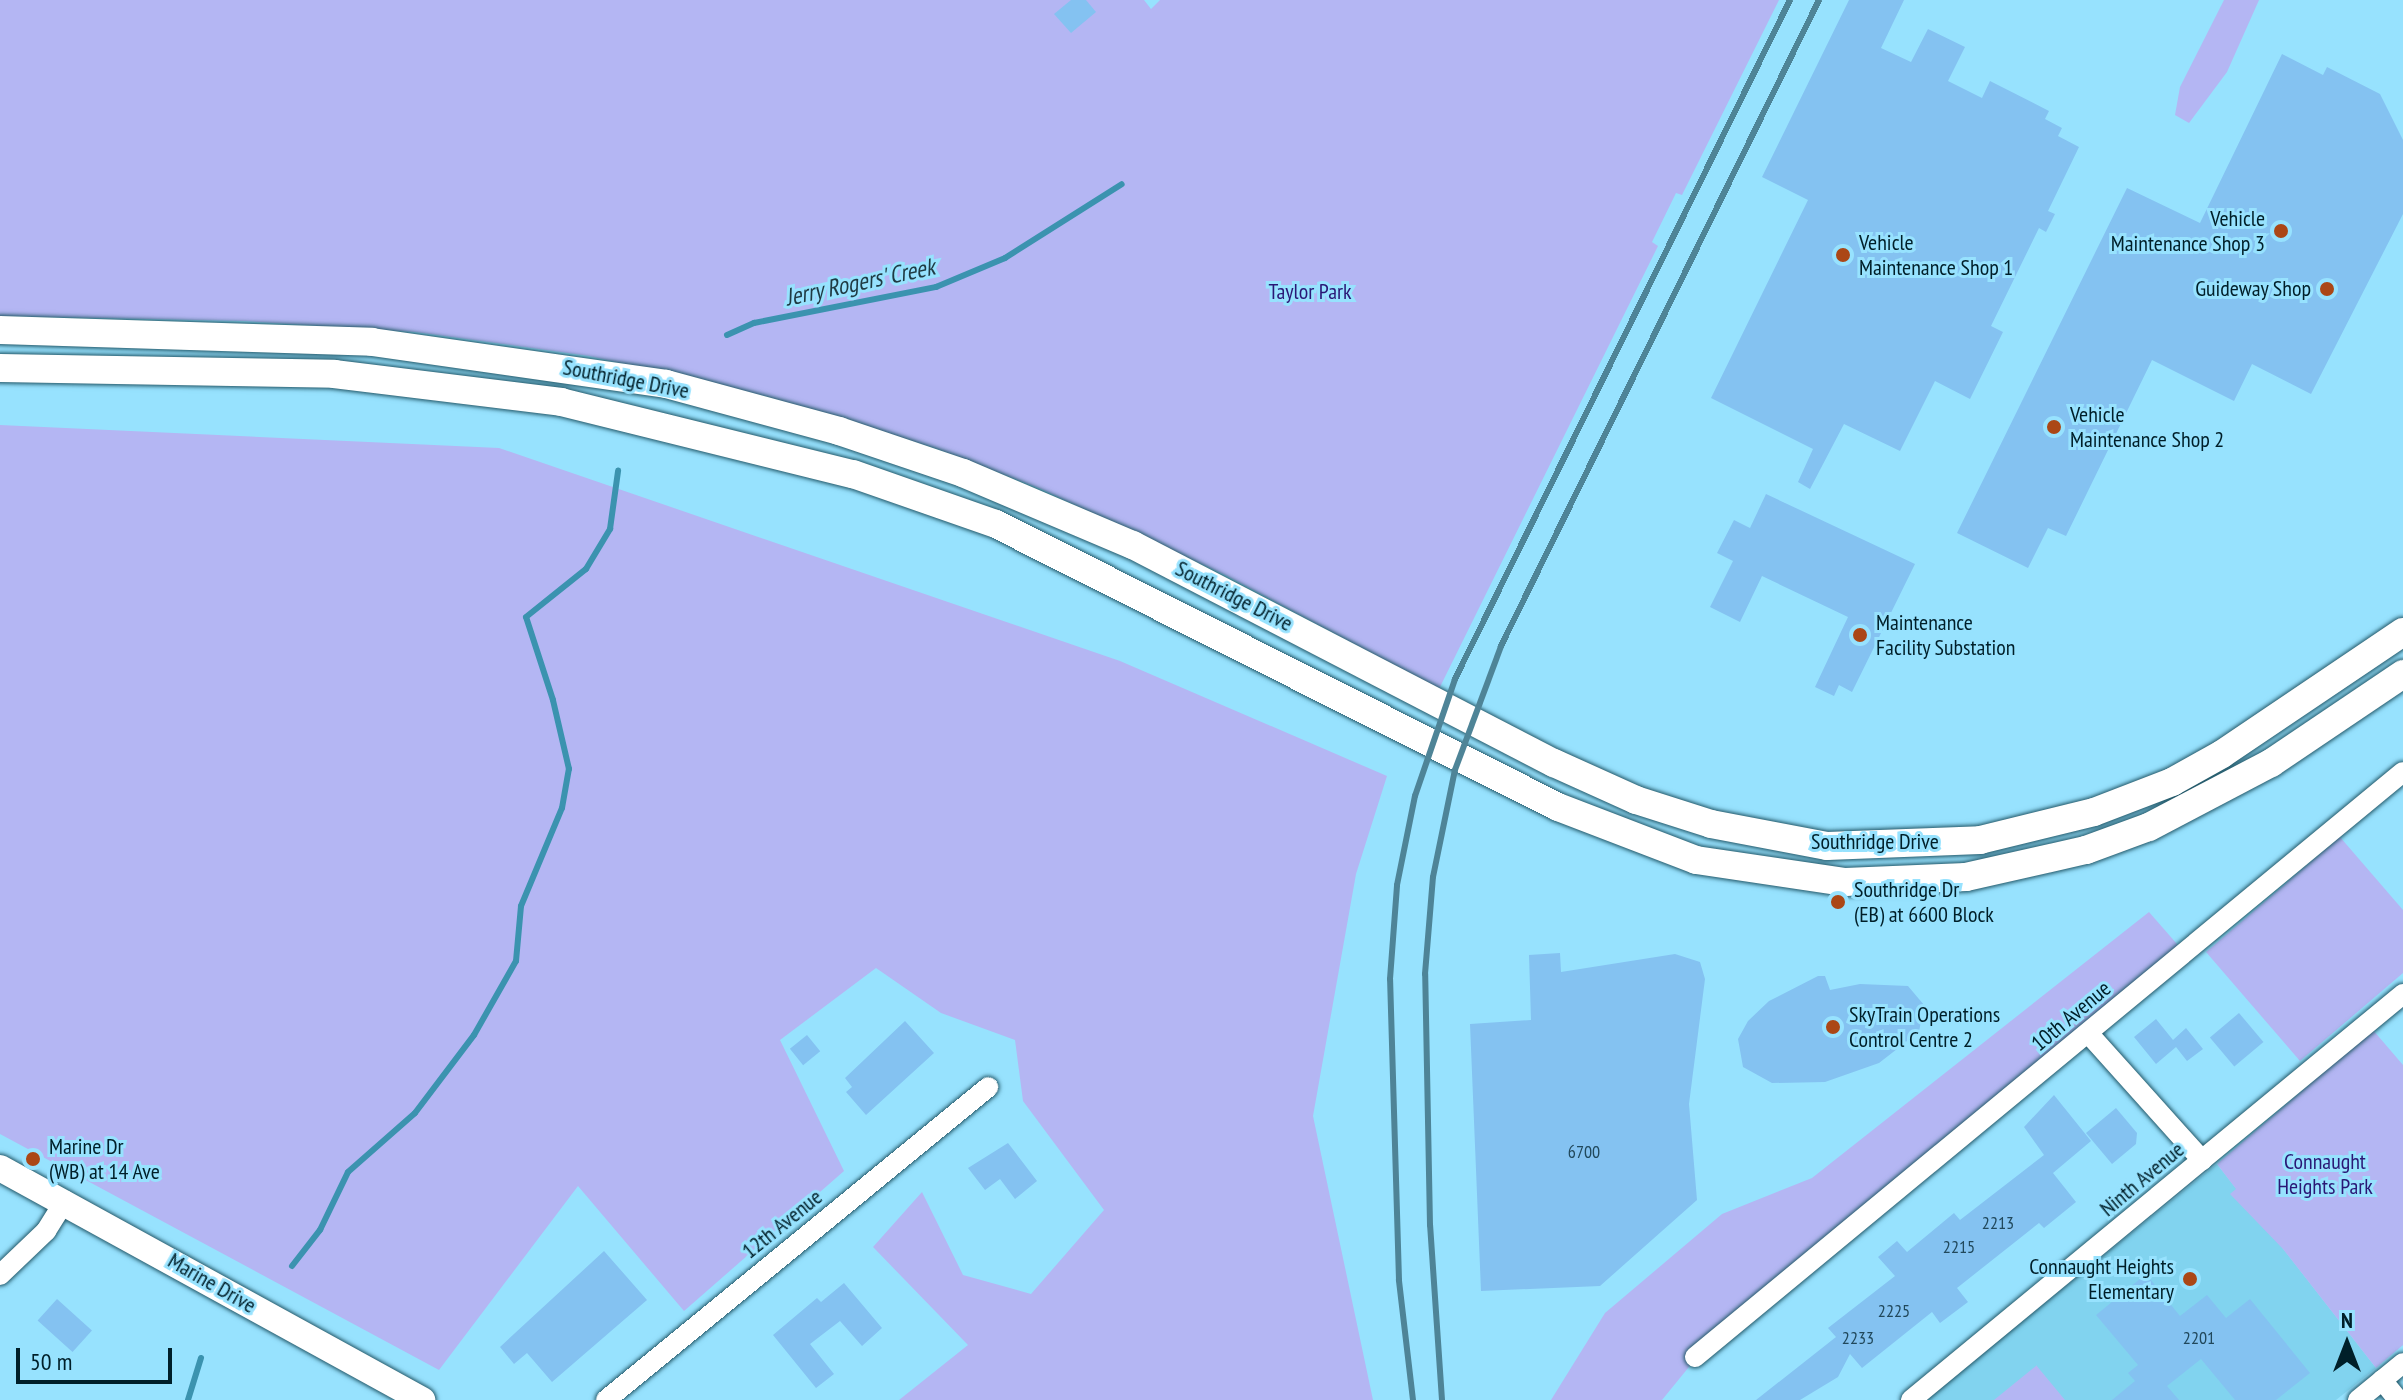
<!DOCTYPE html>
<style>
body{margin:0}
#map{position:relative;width:2403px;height:1400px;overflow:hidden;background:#97e2fe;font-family:"PT Sans Narrow",sans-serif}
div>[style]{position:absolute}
.built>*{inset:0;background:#81d3ef}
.green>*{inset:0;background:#b4b6f3}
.stream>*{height:6px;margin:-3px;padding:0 3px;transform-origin:3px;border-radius:3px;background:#3b93af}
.building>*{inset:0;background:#84c2f1;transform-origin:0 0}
.roads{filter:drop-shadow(0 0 2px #235869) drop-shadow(0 0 2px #235869)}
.minor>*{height:20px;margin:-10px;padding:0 10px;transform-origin:10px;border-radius:10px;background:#fff}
.tertiary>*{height:26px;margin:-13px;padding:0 13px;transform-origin:13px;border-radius:13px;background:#fff}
.secondary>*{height:28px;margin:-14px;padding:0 14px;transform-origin:14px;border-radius:14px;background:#fff}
.rail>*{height:6px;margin:-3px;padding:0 3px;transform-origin:3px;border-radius:3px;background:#4e8497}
.dots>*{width:22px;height:22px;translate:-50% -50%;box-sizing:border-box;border:4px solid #97e2fe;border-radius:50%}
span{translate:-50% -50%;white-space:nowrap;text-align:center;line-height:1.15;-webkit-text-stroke:6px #97e2fe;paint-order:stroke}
.number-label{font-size:18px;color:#21485b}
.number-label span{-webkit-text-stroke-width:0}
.poi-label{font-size:22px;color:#001f29}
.right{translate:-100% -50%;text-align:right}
.left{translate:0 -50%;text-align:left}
.park-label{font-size:22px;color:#2a1775}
.street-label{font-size:22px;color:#001f29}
.water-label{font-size:24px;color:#1f3a43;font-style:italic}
.north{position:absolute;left:2307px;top:1304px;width:80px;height:80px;-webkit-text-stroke:6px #97e2fe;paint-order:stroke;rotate:0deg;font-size:22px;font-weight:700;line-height:32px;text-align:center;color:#001f29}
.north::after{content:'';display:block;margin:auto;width:28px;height:36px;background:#001f29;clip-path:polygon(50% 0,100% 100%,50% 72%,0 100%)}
.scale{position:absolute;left:16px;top:1348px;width:156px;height:36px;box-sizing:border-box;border:4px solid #001f29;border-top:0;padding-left:10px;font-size:24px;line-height:28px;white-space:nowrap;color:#001f29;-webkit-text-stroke:6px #97e2fe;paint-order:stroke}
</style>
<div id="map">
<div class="built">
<div style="clip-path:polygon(2217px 1164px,2376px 1368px,2336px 1400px,1925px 1400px)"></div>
</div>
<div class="green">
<div style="clip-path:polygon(0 0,1144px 0,1151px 9px,1160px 0,1779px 0,1682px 195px,1676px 193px,1652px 242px,1658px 246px,1439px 689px,1225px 575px,1041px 489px,935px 448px,765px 396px,589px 356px,415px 332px,243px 321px,0 316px)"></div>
<div style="clip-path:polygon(2224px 0,2259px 0,2227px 72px,2189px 123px,2175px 115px,2180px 87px)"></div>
<div style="clip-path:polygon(0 425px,499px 448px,1120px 661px,1387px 776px,1356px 874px,1313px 1116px,1373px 1400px,899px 1400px,968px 1345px,873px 1247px,922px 1192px,963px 1275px,1031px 1294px,1104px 1210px,1023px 1101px,1015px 1040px,941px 1013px,876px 968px,780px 1040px,844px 1171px,684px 1311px,578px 1186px,439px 1370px,0 1134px)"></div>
<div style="clip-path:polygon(2340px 837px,2403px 910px,2403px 973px,2300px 1061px,2206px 952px)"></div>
<div style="clip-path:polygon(2149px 912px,2184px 952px,1724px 1324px,1662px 1400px,1551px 1400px,1605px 1313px,1722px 1214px,1812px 1178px)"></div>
<div style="clip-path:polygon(2373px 1030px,2403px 1065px,2403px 1345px,2376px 1368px,2283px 1249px,2230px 1194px,2236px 1189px,2217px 1164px)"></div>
<div style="clip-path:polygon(2036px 1365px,2065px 1400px,1994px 1400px,2036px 1366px)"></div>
</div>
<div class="stream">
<div style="left:727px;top:335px;width:30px;rotate:-24deg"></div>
<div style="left:754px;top:323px;width:186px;rotate:-11.2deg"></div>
<div style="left:936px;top:287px;width:75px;rotate:-22.8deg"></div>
<div style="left:1005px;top:258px;width:138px;rotate:-32.3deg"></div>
<div style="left:292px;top:1266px;width:46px;rotate:-52.1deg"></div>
<div style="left:320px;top:1230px;width:64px;rotate:-64.2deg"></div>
<div style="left:348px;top:1172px;width:89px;rotate:-41.4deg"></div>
<div style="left:415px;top:1113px;width:98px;rotate:-52.9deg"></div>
<div style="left:474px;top:1035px;width:85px;rotate:-60.4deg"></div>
<div style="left:516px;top:961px;width:55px;rotate:-84.8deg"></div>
<div style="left:521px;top:906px;width:106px;rotate:-67.3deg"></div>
<div style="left:562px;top:808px;width:40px;rotate:-80deg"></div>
<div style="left:569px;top:769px;width:71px;rotate:-103.1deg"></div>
<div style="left:553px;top:700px;width:87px;rotate:-108deg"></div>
<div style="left:526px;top:617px;width:77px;rotate:-38.7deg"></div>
<div style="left:586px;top:569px;width:47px;rotate:-59deg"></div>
<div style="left:610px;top:529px;width:59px;rotate:-82.1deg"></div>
<div style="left:188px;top:1400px;width:44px;rotate:-72.8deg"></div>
</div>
<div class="building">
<div style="clip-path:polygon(1071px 0,1086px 0,1096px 12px,1071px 33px,1054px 14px)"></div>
<div style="clip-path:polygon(1849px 0,1904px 0,1881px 48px,1911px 62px,1928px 29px,1965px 47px,1948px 81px,1982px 98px,1990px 81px,2049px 111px,2045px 119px,2062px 128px,2058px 136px,2079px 147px,2048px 211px,2055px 214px,2046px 232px,2039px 228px,1991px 326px,2003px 332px,1970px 399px,1935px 381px,1900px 451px,1844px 424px,1810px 489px,1798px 482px,1813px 449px,1711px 398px,1808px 200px,1762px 177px)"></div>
<div style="clip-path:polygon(2282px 54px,2323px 75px,2327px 67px,2380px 94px,2403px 140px,2403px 214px,2311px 394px,2252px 364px,2234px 401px,2152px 360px,2066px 536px,2048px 528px,2028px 568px,1957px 533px,2127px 188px,2200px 223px)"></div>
<div style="clip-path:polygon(1766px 494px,1915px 564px,1852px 692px,1839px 685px,1834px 696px,1815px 687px,1848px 617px,1762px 576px,1740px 622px,1710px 607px,1733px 561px,1717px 553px,1734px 520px,1750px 528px)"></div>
<div style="clip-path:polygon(1560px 953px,1561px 972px,1675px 954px,1700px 962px,1705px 979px,1689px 1104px,1697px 1200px,1600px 1286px,1481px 1291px,1470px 1024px,1531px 1020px,1529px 955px)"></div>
<div style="clip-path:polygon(1818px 976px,1825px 976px,1830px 990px,1860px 984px,1908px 986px,1924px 1005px,1919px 1032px,1879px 1063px,1825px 1082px,1772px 1083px,1743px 1067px,1738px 1039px,1748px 1021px,1769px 1001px)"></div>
<div style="left:2239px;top:1013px;width:38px;height:38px;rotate:50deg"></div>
<div style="clip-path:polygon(2156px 1019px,2173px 1040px,2186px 1028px,2203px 1049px,2187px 1061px,2176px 1047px,2156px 1064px,2134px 1037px)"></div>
<div style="clip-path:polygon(905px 1021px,934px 1053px,866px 1115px,846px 1092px,852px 1087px,845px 1078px)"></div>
<div style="left:807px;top:1035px;width:21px;height:22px;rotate:51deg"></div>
<div style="clip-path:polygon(2054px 1095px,2091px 1141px,2053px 1173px,2076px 1202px,2044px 1228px,2039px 1223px,1957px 1288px,1968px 1302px,1940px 1323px,1932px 1312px,1862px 1368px,1850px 1354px,1838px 1377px,1800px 1400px,1756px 1400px,1836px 1337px,1828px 1328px,1895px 1276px,1878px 1257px,1897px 1241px,1907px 1252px,1954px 1213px,1960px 1220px,2044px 1155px,2024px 1127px)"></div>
<div style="clip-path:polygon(2116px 1108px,2137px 1133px,2136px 1144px,2112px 1164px,2086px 1133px)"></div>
<div style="clip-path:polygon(1008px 1143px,1037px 1181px,1015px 1199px,1000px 1179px,985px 1190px,968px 1168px)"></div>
<div style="clip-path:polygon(604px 1251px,647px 1300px,552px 1382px,527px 1353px,514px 1364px,500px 1347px)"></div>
<div style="clip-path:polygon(2146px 1274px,2180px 1316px,2207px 1295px,2226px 1318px,2250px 1299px,2310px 1373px,2276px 1400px,2235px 1400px,2201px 1359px,2167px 1386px,2179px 1400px,2112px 1400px,2135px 1381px,2128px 1373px,2138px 1365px,2096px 1315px)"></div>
<div style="clip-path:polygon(844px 1283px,882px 1328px,862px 1346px,840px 1321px,810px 1344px,834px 1374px,816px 1388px,773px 1335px,817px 1298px,821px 1302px)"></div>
<div style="left:57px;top:1299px;width:47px;height:29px;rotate:42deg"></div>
</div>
<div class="roads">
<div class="minor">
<div style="left:2088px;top:1033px;width:171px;rotate:48.1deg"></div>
<div style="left:0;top:1275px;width:64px;rotate:-43.7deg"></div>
<div style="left:46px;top:1231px;width:36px;rotate:-58deg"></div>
<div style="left:1695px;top:1357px;width:918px;rotate:-39.57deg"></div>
<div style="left:2382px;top:1380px;width:26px;rotate:51deg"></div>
<div style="left:606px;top:1400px;width:494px;rotate:-39.3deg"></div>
<div style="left:1911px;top:1400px;width:638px;rotate:-39.53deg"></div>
<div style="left:2358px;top:1400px;width:58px;rotate:-39.4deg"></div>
</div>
<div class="tertiary">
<div style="left:0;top:1168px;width:482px;rotate:28.8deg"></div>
</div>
<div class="secondary">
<div style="left:0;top:330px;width:372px;rotate:1.8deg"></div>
<div style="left:372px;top:342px;width:297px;rotate:8.1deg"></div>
<div style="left:666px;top:384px;width:179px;rotate:15.2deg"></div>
<div style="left:839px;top:431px;width:131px;rotate:18.7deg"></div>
<div style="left:963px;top:473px;width:185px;rotate:23deg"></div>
<div style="left:1133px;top:545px;width:474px;rotate:27.4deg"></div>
<div style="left:1554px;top:763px;width:90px;rotate:24.3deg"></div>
<div style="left:1636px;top:800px;width:79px;rotate:17.7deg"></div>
<div style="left:1711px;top:824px;width:118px;rotate:10.7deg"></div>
<div style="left:1827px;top:846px;width:153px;rotate:-2.2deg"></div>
<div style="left:1980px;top:840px;width:117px;rotate:-13.8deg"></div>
<div style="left:2094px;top:812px;width:84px;rotate:-21deg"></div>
<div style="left:2172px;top:782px;width:57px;rotate:-29.2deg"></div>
<div style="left:2222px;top:754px;width:218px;rotate:-34deg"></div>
<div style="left:0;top:368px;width:334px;rotate:1deg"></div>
<div style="left:334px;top:374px;width:229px;rotate:7deg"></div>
<div style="left:561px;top:402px;width:301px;rotate:13.9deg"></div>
<div style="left:853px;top:474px;width:151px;rotate:19.3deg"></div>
<div style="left:996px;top:524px;width:629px;rotate:26.73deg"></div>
<div style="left:1558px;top:807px;width:148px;rotate:21deg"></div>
<div style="left:1696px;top:860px;width:151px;rotate:8.4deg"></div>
<div style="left:1845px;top:882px;width:121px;rotate:-2.4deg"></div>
<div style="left:1966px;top:877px;width:123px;rotate:-12.7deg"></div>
<div style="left:2086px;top:850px;width:67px;rotate:-20.1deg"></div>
<div style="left:2149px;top:827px;width:138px;rotate:-27.7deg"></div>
<div style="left:2271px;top:763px;width:159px;rotate:-34deg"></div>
</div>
</div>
<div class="rail">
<div style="left:1413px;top:1400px;width:121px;rotate:-96.7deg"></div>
<div style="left:1399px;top:1280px;width:301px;rotate:-91.7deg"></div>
<div style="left:1390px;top:979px;width:94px;rotate:-85.7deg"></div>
<div style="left:1397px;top:885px;width:91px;rotate:-78.6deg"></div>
<div style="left:1415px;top:796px;width:124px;rotate:-71.1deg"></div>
<div style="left:1455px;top:679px;width:757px;rotate:-63.74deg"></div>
<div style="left:1442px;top:1400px;width:175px;rotate:-93.9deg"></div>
<div style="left:1430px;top:1225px;width:251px;rotate:-91.1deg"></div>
<div style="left:1425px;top:974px;width:97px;rotate:-85.3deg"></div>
<div style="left:1433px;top:877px;width:109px;rotate:-78.4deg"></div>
<div style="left:1455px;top:770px;width:132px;rotate:-69.6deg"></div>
<div style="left:1501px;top:646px;width:720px;rotate:-63.79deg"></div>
</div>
<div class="dots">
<div style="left:2281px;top:231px;background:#ab4716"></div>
<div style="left:1843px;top:255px;background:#ab4716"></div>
<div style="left:2327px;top:289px;background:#ab4716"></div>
<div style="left:2054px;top:427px;background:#ab4716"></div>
<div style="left:1860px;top:635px;background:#ab4716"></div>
<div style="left:1838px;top:902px;background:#ab4716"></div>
<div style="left:1833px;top:1027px;background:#ab4716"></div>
<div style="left:33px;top:1159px;background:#ab4716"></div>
<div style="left:2190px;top:1279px;background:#ab4716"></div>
</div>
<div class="number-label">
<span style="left:1584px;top:1152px">6700</span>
<span style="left:1998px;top:1223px">2213</span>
<span style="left:1959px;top:1247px">2215</span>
<span style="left:1894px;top:1311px">2225</span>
<span style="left:1858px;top:1338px">2233</span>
<span style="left:2199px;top:1338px">2201</span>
</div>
<div class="poi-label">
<span class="right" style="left:2265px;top:231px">Vehicle<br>Maintenance Shop 3</span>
<span class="left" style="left:1859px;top:255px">Vehicle<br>Maintenance Shop 1</span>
<span class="right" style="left:2311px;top:289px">Guideway Shop</span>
<span class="left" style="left:2070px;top:427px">Vehicle<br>Maintenance Shop 2</span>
<span class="left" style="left:1876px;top:635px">Maintenance<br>Facility Substation</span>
<span class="left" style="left:1854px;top:902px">Southridge Dr<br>(EB) at 6600 Block</span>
<span class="left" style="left:1849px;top:1027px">SkyTrain Operations<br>Control Centre 2</span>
<span class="left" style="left:49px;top:1159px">Marine Dr<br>(WB) at 14 Ave</span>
<span class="right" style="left:2174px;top:1279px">Connaught Heights<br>Elementary</span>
</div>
<div class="park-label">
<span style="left:1310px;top:292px">Taylor Park</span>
<span style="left:2325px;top:1174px">Connaught<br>Heights Park</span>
</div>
<div class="street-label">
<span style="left:626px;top:379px;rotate:11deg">Southridge Drive</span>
<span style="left:1234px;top:596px;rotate:27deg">Southridge Drive</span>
<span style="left:1875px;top:842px">Southridge Drive</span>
<span style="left:2071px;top:1016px;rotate:-40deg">10th Avenue</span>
<span style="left:2142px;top:1179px;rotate:-40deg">Ninth Avenue</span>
<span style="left:782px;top:1224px;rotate:-39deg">12th Avenue</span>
<span style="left:212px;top:1283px;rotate:30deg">Marine Drive</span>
</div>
<div class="water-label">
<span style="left:860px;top:282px;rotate:-12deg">Jerry Rogers' Creek</span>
</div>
<div class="north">N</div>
<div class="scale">50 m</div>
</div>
